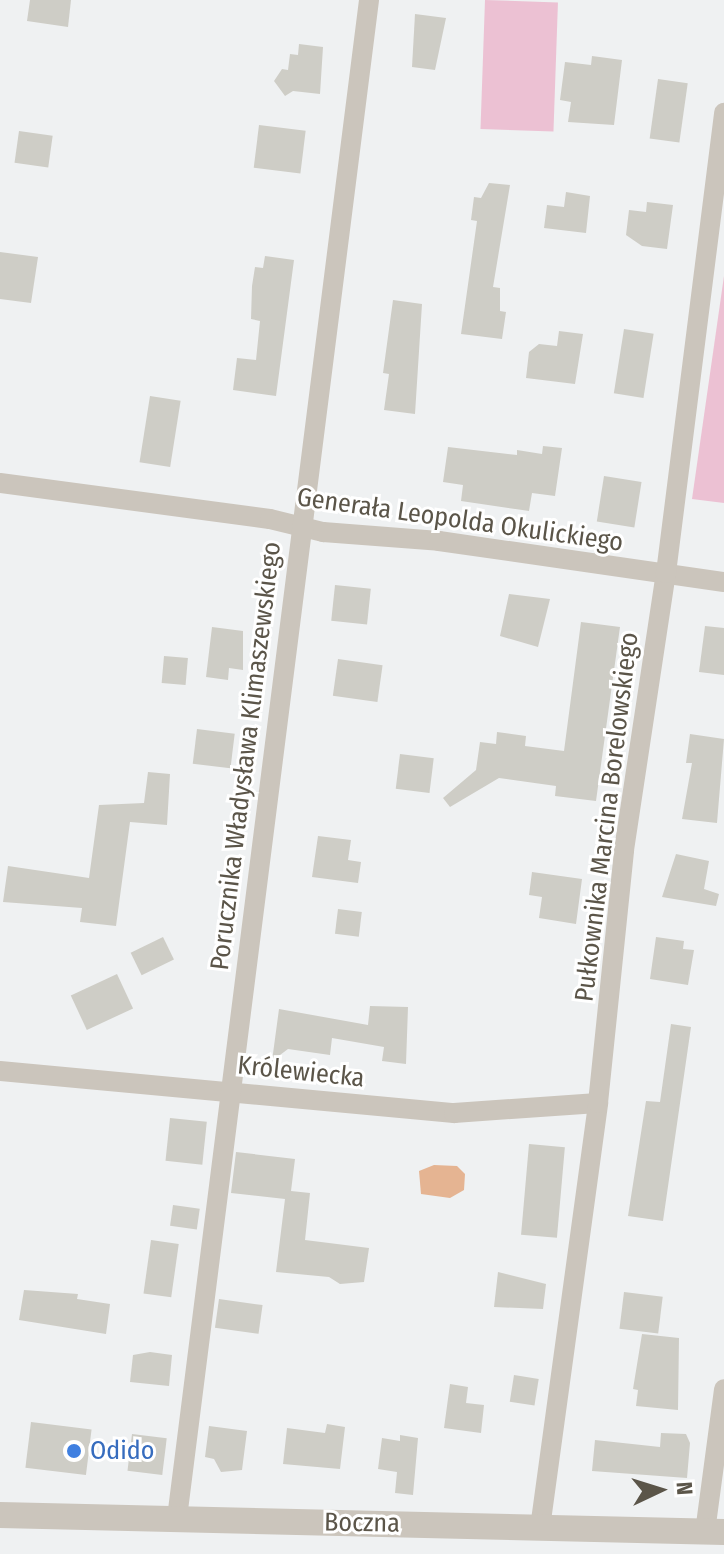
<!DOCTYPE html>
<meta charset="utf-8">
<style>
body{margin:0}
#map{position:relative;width:724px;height:1554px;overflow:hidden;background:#eff1f2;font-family:"Fira Sans Condensed",sans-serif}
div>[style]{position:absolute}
.green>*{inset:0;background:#ecc1d3;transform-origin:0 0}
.water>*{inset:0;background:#e5b492}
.building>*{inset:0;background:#cecdc6;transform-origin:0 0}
.minor>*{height:20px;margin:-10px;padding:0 10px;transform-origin:10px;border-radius:10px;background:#cbc5bc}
.tertiary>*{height:26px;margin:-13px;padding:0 13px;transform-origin:13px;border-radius:13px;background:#cbc5bc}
.dots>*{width:22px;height:22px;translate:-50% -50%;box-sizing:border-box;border:4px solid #fff;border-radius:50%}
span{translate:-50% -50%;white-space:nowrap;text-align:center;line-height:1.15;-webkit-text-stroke:6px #fff;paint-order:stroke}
.street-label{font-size:26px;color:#5b5549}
.shop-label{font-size:26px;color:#366cbe}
.left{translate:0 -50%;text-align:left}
.north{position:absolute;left:620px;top:1450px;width:80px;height:80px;-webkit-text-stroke:6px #fff;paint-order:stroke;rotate:86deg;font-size:22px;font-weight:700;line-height:32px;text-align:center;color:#5b5549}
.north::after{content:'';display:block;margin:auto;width:28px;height:36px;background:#5b5549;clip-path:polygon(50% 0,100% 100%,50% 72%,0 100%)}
</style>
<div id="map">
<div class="green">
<div style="left:485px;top:0;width:73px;height:129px;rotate:2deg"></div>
<div style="clip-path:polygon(724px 276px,724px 503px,692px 499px)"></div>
</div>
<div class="water">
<div style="clip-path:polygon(434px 1165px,457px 1166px,465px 1174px,464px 1190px,450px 1198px,421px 1194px,419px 1171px)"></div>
</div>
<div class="building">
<div style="clip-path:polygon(30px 0,71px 0,68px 27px,27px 21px)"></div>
<div style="clip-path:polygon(415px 14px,446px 18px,435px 70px,412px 67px)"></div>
<div style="clip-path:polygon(299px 44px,323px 47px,320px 94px,293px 91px,285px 96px,274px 81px,282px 69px,288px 70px,290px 54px,298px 55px)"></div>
<div style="clip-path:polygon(592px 56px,622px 60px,614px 125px,568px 122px,571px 102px,560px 100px,565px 62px,591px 65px)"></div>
<div style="left:658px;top:79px;width:30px;height:60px;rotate:8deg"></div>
<div style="left:259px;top:125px;width:47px;height:43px;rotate:7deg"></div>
<div style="left:19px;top:131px;width:34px;height:32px;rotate:8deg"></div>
<div style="clip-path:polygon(489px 183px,510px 185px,493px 287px,500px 288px,500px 311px,506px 312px,502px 339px,461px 334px,477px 221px,471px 220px,474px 197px,481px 198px)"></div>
<div style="clip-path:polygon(566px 192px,590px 196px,586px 233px,544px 228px,547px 205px,564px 207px)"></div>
<div style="clip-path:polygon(647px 202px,673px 205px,667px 249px,642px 246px,626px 235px,629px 210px,646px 212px)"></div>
<div style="clip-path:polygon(0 252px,38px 257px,31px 303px,0 299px)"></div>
<div style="clip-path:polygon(265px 256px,294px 260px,276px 396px,233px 390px,237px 358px,256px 360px,260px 321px,251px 319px,252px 286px,255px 267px,263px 268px)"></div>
<div style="clip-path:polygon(393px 300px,422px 304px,415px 414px,384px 410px,389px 374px,383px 373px)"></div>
<div style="left:624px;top:329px;width:30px;height:65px;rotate:9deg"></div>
<div style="clip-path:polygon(559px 331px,583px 334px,575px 384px,526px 378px,529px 352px,539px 344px,557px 346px)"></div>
<div style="left:150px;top:396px;width:31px;height:67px;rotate:9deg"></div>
<div style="clip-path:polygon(543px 446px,562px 448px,555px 496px,532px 493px,529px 511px,461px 501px,463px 485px,443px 482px,448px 447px,517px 455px,517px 450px,542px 454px)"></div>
<div style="left:604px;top:476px;width:38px;height:46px;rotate:9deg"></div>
<div style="left:335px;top:585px;width:36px;height:36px;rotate:6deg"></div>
<div style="clip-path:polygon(509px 594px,550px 599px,538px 647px,500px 636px)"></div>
<div style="clip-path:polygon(581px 622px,620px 627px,596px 801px,555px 796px,556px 786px,499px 778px,450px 807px,443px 798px,476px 770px,480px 742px,496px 744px,497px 732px,526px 736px,525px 746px,564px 751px)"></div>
<div style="clip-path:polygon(705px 626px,724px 628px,724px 675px,699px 672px)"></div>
<div style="clip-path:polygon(212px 627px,243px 631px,243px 670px,229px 668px,228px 680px,206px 677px)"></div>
<div style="left:164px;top:656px;width:24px;height:27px;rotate:5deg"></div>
<div style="left:338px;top:659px;width:45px;height:37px;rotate:8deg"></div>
<div style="left:197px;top:729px;width:38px;height:35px;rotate:7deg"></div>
<div style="clip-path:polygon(690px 734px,724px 739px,717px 823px,682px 819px,692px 763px,686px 763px)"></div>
<div style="left:400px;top:754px;width:34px;height:35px;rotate:7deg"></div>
<div style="clip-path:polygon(148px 772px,170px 774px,167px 825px,130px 822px,116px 926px,80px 922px,82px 908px,3px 902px,8px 866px,89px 878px,99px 805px,144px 803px)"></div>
<div style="clip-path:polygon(318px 836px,351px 840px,348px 860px,361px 862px,358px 883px,312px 877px)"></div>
<div style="clip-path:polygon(676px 854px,709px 861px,704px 889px,719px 894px,716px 906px,662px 897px)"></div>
<div style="clip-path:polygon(532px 872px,582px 879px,576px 924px,539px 918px,542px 897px,529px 895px)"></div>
<div style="left:338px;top:909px;width:24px;height:25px;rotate:7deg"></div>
<div style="left:163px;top:937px;width:25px;height:36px;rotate:64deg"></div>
<div style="clip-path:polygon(656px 937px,684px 941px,683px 949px,694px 950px,688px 985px,650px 979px)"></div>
<div style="left:117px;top:974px;width:38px;height:51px;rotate:65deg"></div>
<div style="clip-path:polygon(370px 1006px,408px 1007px,406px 1064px,382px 1061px,384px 1047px,332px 1038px,330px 1055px,288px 1049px,272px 1061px,279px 1009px,368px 1025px)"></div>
<div style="clip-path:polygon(671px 1024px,691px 1027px,663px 1221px,628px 1216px,646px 1101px,660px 1102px)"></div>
<div style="left:170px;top:1118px;width:37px;height:43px;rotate:6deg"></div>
<div style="left:529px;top:1144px;width:36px;height:91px;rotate:5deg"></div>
<div style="clip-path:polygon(236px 1152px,295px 1159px,291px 1191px,310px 1193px,305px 1240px,369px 1248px,364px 1282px,340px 1284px,329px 1277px,276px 1272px,285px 1199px,231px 1193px)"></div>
<div style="left:173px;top:1205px;width:27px;height:21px;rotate:8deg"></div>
<div style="left:151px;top:1240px;width:28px;height:54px;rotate:8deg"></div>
<div style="clip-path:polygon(498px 1272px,546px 1284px,543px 1309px,494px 1307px)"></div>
<div style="clip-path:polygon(24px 1290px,78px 1294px,77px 1299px,110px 1304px,106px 1334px,19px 1320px)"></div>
<div style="left:624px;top:1292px;width:39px;height:37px;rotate:7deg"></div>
<div style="left:219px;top:1299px;width:44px;height:29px;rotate:8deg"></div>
<div style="clip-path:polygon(642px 1334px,679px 1338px,678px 1410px,636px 1406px,638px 1390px,633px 1389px)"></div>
<div style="clip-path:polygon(150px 1352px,172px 1355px,169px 1386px,130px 1382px,133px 1355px)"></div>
<div style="left:514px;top:1375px;width:25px;height:27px;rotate:9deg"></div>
<div style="clip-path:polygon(450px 1384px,468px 1387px,466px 1403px,484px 1405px,481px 1433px,444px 1428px)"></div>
<div style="left:31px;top:1422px;width:61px;height:46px;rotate:7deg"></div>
<div style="clip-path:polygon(327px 1424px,345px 1427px,340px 1469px,283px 1464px,287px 1428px,325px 1433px)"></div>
<div style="clip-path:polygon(209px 1426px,247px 1431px,242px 1470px,221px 1472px,214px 1459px,205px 1457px)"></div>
<div style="clip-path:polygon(661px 1433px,686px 1434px,690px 1443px,687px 1478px,592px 1471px,595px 1440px,660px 1447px)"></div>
<div style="left:132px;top:1434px;width:35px;height:37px;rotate:7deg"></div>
<div style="clip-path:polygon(400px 1435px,418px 1438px,413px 1495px,395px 1493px,397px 1472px,378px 1469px,382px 1438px,400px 1441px)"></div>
</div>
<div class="minor">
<div style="left:0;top:483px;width:272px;rotate:7.6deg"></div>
<div style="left:270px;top:519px;width:55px;rotate:13.8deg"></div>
<div style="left:323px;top:532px;width:116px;rotate:4.4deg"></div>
<div style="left:439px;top:541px;width:288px;rotate:8.2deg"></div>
<div style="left:0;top:1071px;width:456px;rotate:5.3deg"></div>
<div style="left:454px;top:1113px;width:144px;rotate:-4deg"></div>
<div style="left:177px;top:1518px;width:1530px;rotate:-82.79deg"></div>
<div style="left:540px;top:1528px;width:429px;rotate:-82.2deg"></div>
<div style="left:598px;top:1103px;width:254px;rotate:-84.1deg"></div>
<div style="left:624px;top:850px;width:280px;rotate:-81.4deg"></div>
<div style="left:666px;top:573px;width:464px;rotate:-82.8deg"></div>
<div style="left:705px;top:1532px;width:144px;rotate:-82.4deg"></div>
</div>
<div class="tertiary">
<div style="left:0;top:1515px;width:724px;rotate:1.35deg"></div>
</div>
<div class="dots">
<div style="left:74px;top:1451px;background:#3f7fe0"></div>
</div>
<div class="street-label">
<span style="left:460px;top:520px;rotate:8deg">Generała Leopolda Okulickiego</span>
<span style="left:246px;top:756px;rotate:-83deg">Porucznika Władysława Klimaszewskiego</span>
<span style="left:607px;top:817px;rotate:-83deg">Pułkownika Marcina Borelowskiego</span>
<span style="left:301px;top:1072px;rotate:6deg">Królewiecka</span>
<span style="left:362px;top:1523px;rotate:1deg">Boczna</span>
</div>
<div class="shop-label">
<span class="left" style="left:90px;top:1451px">Odido</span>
</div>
<div class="north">N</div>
</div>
